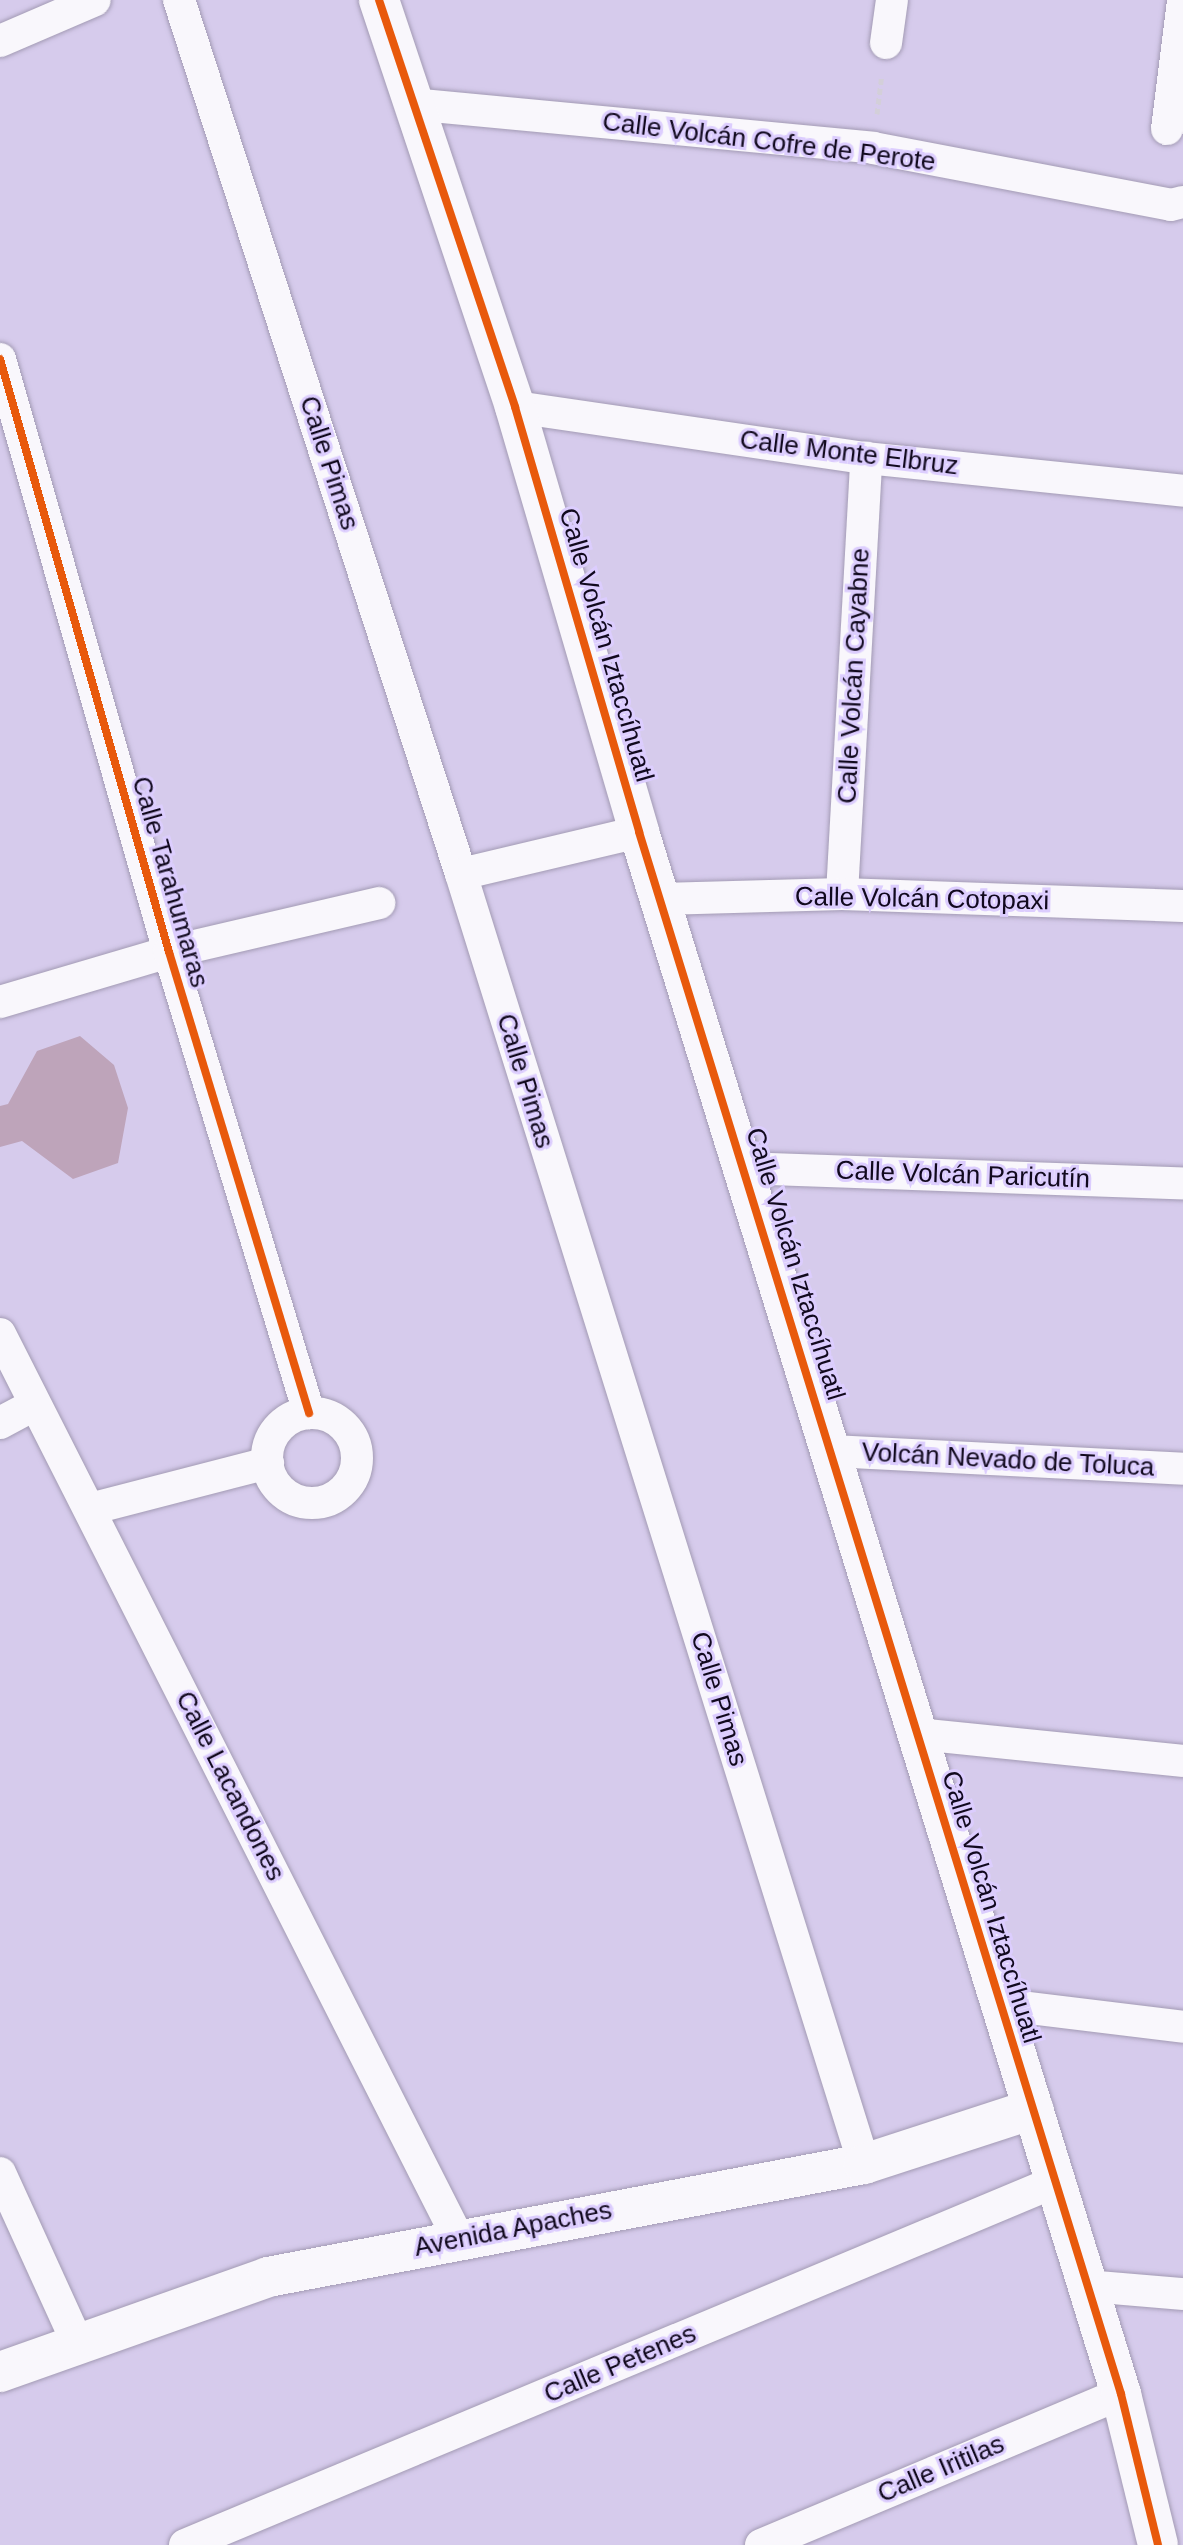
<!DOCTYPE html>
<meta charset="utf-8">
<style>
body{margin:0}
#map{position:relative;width:1183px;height:2545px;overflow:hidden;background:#d6cbec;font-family:Arial,sans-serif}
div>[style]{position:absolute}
.building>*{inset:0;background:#bea4ba}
.path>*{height:5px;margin-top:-2.5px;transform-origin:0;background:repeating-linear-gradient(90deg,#d3cfd9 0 6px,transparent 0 10px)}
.roads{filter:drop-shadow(0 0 2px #a39bb4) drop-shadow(0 0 2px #a39bb4)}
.minor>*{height:32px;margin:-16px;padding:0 16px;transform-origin:16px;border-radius:16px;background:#f9f7fc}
.minor>.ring{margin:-16px;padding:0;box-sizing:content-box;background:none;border:32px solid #f9f7fc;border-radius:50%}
.tertiary>*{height:40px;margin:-20px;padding:0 20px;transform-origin:20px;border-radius:20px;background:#f9f7fc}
.cycleway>*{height:8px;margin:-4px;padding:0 4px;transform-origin:4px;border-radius:4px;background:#e8590c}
span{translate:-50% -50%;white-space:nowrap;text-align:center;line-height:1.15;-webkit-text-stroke:6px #dccdfe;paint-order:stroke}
.street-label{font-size:26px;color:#11091e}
</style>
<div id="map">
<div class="building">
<div style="clip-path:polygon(80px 1036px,114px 1065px,128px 1108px,118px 1163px,73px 1179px,22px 1141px,0 1147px,0 1106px,8px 1104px,37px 1051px)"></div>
</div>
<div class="path">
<div style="left:877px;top:114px;width:38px;rotate:-83deg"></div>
</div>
<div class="roads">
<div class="minor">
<div style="left:179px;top:0;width:918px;rotate:72.12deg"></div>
<div style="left:461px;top:874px;width:1351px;rotate:72.65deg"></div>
<div style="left:0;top:41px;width:103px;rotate:-23.3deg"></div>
<div style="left:886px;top:43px;width:43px;rotate:-82.1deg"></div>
<div style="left:411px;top:104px;width:464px;rotate:5.4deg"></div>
<div style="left:873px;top:148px;width:303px;rotate:10.8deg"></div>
<div style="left:1171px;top:205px;width:12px;rotate:-14deg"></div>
<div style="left:1167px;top:129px;width:129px;rotate:-82.9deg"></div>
<div style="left:0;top:359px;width:617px;rotate:74.09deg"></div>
<div style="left:169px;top:952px;width:482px;rotate:73.1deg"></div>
<div style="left:515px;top:407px;width:355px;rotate:8.3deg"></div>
<div style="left:866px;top:458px;width:319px;rotate:5.9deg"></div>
<div style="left:461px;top:874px;width:183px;rotate:-13.3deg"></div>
<div style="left:842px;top:894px;width:437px;rotate:-86.8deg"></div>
<div style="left:661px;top:899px;width:181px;rotate:-1.6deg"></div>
<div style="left:842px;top:894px;width:341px;rotate:2deg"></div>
<div style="left:0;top:1002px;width:176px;rotate:-16.5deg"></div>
<div style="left:169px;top:952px;width:216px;rotate:-13.1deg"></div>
<div style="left:743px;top:1168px;width:440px;rotate:2deg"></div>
<div style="left:0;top:1334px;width:1013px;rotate:63.13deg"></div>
<div class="ring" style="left:267px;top:1413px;width:58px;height:58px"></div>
<div style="left:0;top:1423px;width:38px;rotate:-28deg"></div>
<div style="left:833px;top:1451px;width:350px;rotate:2.9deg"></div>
<div style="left:90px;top:1509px;width:184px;rotate:-14.5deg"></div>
<div style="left:918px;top:1734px;width:266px;rotate:5.8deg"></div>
<div style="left:997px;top:2004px;width:187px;rotate:7deg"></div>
<div style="left:0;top:2173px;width:186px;rotate:65.5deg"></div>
<div style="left:1087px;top:2286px;width:96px;rotate:4.8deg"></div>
<div style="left:185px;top:2545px;width:943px;rotate:-22.65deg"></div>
<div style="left:761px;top:2545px;width:390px;rotate:-22.8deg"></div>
</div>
<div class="tertiary">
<div style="left:379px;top:0;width:429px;rotate:71.5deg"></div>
<div style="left:515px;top:407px;width:443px;rotate:73.7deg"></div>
<div style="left:639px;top:832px;width:1635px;rotate:72.85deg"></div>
<div style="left:1121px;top:2394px;width:155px;rotate:76.2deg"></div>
<div style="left:0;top:2372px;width:284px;rotate:-19.5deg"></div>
<div style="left:268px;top:2277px;width:607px;rotate:-10.74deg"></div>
<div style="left:864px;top:2164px;width:178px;rotate:-18deg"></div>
</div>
</div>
<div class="cycleway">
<div style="left:379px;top:0;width:429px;rotate:71.5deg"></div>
<div style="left:515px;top:407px;width:443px;rotate:73.7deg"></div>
<div style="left:639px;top:832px;width:1635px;rotate:72.85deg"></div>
<div style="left:1121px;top:2394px;width:155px;rotate:76.2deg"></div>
<div style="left:0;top:359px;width:617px;rotate:74.09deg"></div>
<div style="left:169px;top:952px;width:482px;rotate:73.1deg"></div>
</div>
<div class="street-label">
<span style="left:769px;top:142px;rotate:7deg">Calle Volcán Cofre de Perote</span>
<span style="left:849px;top:453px;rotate:7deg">Calle Monte Elbruz</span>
<span style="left:329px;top:463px;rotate:72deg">Calle Pimas</span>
<span style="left:606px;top:645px;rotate:74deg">Calle Volcán Iztaccíhuatl</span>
<span style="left:854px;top:676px;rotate:-87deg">Calle Volcán Cayabne</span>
<span style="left:170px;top:882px;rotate:74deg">Calle Tarahumaras</span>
<span style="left:922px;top:899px;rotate:1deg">Calle Volcán Cotopaxi</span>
<span style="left:525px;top:1081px;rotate:73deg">Calle Pimas</span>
<span style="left:963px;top:1175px;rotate:2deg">Calle Volcán Paricutín</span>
<span style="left:795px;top:1264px;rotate:73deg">Calle Volcán Iztaccíhuatl</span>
<span style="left:1008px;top:1460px;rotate:3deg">Volcán Nevado de Toluca</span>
<span style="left:719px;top:1699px;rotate:73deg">Calle Pimas</span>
<span style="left:230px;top:1786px;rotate:63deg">Calle Lacandones</span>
<span style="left:991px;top:1907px;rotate:73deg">Calle Volcán Iztaccíhuatl</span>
<span style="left:513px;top:2229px;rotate:-11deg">Avenida Apaches</span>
<span style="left:620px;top:2364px;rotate:-23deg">Calle Petenes</span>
<span style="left:941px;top:2469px;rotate:-23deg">Calle Iritilas</span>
</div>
</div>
